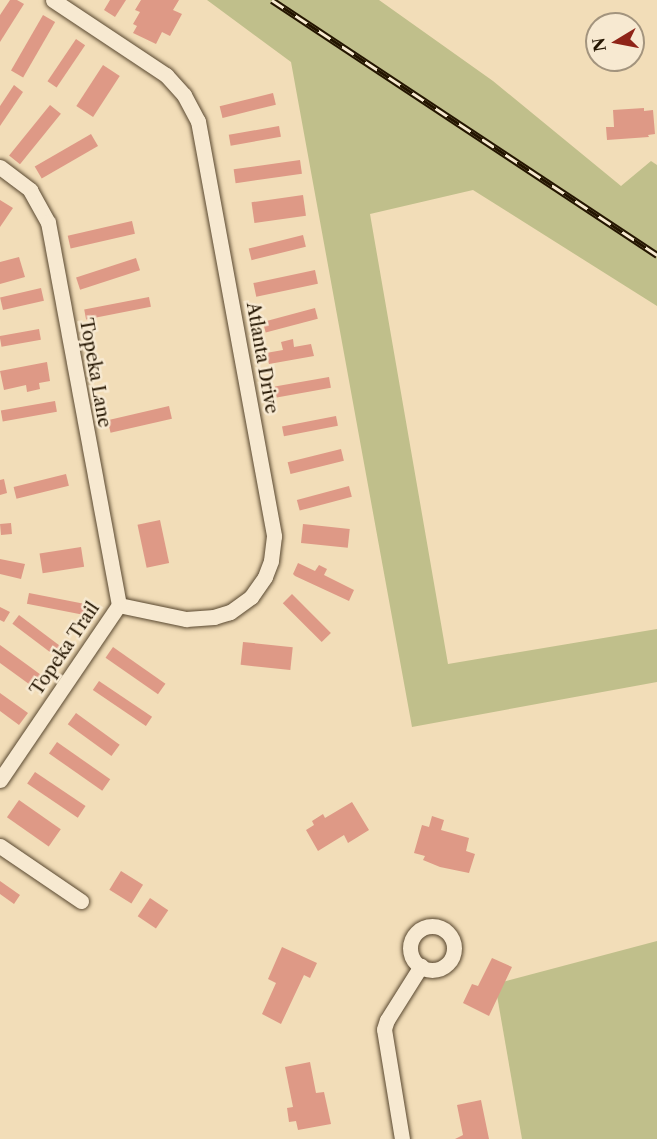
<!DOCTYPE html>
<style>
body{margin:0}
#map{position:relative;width:657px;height:1139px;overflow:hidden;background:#f2ddb8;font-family:"Libre Caslon Text",serif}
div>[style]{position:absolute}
.green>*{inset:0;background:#c0bf8b}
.building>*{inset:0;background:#de9986;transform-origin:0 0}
.roads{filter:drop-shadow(0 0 2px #58472f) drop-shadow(0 0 2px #58472f)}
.minor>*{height:15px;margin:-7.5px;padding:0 7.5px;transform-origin:7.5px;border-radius:7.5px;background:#f7e9d1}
.minor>.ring{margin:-7.5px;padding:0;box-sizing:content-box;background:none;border:15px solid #f7e9d1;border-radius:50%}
.rail>*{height:7px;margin-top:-3.5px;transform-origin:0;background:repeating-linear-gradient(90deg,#f7e9d1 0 14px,#241501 0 28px);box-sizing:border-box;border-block:2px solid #241501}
span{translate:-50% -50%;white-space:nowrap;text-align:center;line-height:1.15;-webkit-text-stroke:5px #f7e9d1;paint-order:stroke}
.street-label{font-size:18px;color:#241501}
.north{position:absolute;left:585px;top:12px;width:60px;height:60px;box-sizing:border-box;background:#f7e9d1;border:2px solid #a3947e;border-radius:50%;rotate:260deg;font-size:16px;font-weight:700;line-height:24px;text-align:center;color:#241501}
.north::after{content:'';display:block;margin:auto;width:21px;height:27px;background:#8f2418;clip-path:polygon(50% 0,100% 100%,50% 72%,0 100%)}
</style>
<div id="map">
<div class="green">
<div style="clip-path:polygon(207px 0,379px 0,493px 81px,621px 186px,651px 161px,657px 165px,657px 306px,473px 190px,370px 214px,448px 664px,657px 629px,657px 682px,412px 727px,291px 62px)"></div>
<div style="clip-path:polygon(657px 941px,657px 1139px,522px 1139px,495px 984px)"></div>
</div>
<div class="building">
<div style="clip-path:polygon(10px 0,17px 0,24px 4px,0 42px,0 15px)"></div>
<div style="clip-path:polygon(110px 0,126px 0,115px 17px,104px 10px)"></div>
<div style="clip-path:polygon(141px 0,179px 0,173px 10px,182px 14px,170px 36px,162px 32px,156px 44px,133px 33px,137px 26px,133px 24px,140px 12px,135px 10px)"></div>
<div style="left:43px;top:15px;width:14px;height:64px;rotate:30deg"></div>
<div style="left:76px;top:39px;width:11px;height:51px;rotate:34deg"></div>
<div style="left:103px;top:65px;width:20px;height:49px;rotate:33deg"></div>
<div style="clip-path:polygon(14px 85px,23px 92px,0 126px,0 106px)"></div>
<div style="left:273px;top:93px;width:12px;height:55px;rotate:76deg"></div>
<div style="left:50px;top:105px;width:14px;height:65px;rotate:39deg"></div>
<div style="clip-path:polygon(644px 108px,644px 111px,653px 110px,655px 134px,648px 135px,649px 137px,607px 140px,606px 127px,614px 127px,613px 110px)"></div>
<div style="left:279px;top:126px;width:11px;height:51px;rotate:80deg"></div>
<div style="left:91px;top:134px;width:14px;height:65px;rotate:60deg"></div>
<div style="left:300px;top:160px;width:14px;height:67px;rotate:82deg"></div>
<div style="left:303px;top:195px;width:21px;height:52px;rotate:82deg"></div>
<div style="clip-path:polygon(0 200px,13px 208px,0 227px)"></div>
<div style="left:132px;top:221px;width:13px;height:66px;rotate:77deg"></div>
<div style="left:303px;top:235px;width:12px;height:56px;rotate:76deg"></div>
<div style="clip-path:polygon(19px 257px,25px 277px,0 284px,0 262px)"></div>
<div style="left:136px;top:258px;width:13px;height:63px;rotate:72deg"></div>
<div style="left:315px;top:270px;width:14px;height:63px;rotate:78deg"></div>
<div style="left:41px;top:288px;width:13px;height:42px;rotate:77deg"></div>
<div style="left:149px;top:297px;width:10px;height:66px;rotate:79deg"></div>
<div style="left:315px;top:308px;width:11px;height:54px;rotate:75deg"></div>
<div style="left:39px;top:329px;width:11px;height:40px;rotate:80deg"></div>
<div style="clip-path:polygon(293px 339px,294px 347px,311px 344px,314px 356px,269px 364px,266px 353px,283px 350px,281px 342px)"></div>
<div style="clip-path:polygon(47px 362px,50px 381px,39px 383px,40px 389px,27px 392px,26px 385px,4px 390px,0 371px)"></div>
<div style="left:329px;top:377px;width:11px;height:55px;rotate:80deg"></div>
<div style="left:55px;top:401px;width:11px;height:55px;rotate:80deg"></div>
<div style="left:169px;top:406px;width:13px;height:63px;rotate:77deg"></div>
<div style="left:336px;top:416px;width:10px;height:55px;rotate:79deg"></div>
<div style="left:341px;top:449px;width:12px;height:55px;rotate:76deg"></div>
<div style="left:66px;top:474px;width:12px;height:54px;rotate:76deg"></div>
<div style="clip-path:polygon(4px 479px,7px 493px,0 495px,0 480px)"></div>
<div style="left:349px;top:486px;width:11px;height:54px;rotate:75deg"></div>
<div style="left:160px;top:520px;width:44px;height:23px;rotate:78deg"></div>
<div style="left:11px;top:523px;width:11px;height:11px;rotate:85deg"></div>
<div style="left:303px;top:524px;width:47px;height:19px;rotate:6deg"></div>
<div style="left:81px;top:547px;width:20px;height:42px;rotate:81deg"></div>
<div style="clip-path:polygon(0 559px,25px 564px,21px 579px,0 574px)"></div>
<div style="clip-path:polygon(298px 563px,315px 571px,319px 565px,327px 569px,324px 575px,354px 590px,349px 601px,295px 576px,293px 574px)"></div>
<div style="left:29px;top:593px;width:65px;height:11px;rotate:11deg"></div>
<div style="left:292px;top:594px;width:55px;height:13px;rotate:45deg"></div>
<div style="clip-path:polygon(0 607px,10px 612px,4px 622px,0 620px)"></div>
<div style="left:19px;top:615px;width:54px;height:11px;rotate:37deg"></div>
<div style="left:243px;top:642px;width:50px;height:23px;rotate:6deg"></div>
<div style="clip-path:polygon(0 645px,48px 680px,40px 692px,0 663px)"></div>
<div style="left:113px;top:647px;width:64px;height:13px;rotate:35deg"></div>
<div style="left:99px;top:681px;width:64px;height:11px;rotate:34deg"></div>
<div style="clip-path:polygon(0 693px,28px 713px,19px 725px,0 711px)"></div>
<div style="left:76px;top:713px;width:54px;height:14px;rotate:36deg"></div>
<div style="left:57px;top:742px;width:65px;height:14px;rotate:35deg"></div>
<div style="left:35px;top:772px;width:61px;height:14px;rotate:34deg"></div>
<div style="left:19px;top:800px;width:51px;height:21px;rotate:35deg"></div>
<div style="clip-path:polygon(352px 802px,369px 830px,348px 843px,344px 835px,318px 851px,306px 830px,314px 825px,312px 821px,323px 814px,325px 818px)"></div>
<div style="clip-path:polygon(432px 816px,444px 820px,441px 830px,469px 838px,466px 851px,475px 854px,469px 873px,440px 867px,423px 860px,425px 856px,414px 853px,422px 825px,429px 827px)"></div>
<div style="left:121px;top:871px;width:26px;height:22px;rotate:32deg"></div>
<div style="clip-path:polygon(0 881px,20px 895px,14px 904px,0 894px)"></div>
<div style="left:150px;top:898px;width:22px;height:22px;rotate:34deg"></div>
<div style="clip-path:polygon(282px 947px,317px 963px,310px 978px,304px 975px,281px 1024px,262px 1014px,276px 983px,268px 979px)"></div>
<div style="clip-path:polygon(492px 958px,512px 967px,489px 1016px,463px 1003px,472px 984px,478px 986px)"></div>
<div style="clip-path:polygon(310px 1062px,316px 1093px,324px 1092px,331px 1124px,298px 1130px,296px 1121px,289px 1122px,287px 1108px,293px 1107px,285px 1067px)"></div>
<div style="clip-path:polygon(481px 1100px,489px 1139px,455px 1139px,463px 1135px,457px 1105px)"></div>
</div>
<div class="roads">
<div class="minor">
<div style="left:53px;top:0;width:136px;rotate:33.6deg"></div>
<div style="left:166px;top:75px;width:27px;rotate:48deg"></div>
<div style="left:184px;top:95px;width:30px;rotate:62deg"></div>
<div style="left:198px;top:121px;width:422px;rotate:79.6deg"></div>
<div style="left:274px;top:536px;width:25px;rotate:97deg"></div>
<div style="left:271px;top:561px;width:17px;rotate:111deg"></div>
<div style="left:265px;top:577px;width:24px;rotate:125deg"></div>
<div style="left:251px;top:597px;width:26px;rotate:144deg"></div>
<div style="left:230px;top:612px;width:17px;rotate:163deg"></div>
<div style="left:214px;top:617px;width:28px;rotate:176deg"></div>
<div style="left:186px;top:619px;width:68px;rotate:-168.2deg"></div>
<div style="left:0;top:167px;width:38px;rotate:37deg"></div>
<div style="left:30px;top:190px;width:37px;rotate:61deg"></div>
<div style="left:48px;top:222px;width:390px;rotate:79.5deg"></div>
<div style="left:0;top:780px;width:212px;rotate:-55.8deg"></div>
<div style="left:0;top:846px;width:98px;rotate:34.2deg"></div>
<div class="ring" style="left:410px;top:926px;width:29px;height:29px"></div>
<div style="left:402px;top:1139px;width:111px;rotate:-99.3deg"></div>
<div style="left:384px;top:1029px;width:9px;rotate:-72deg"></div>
<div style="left:387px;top:1020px;width:64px;rotate:-57.8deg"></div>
</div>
</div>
<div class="rail">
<div style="left:272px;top:0;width:462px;rotate:33.5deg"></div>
</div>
<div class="street-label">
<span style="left:262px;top:358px;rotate:80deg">Atlanta Drive</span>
<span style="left:95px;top:373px;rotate:80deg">Topeka Lane</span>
<span style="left:65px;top:649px;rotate:-56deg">Topeka Trail</span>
</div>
<div class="north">N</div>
</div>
